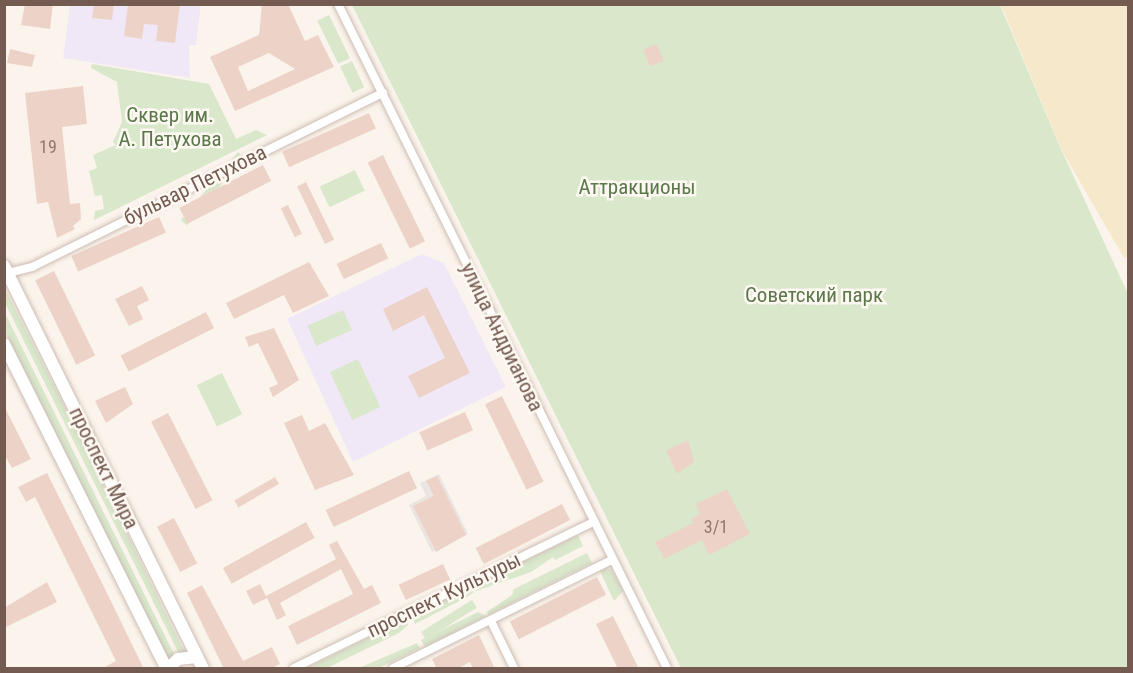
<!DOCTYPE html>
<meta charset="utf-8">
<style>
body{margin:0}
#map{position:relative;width:1133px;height:673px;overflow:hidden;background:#fbf4ec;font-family:"Roboto Condensed",sans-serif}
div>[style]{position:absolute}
.industrial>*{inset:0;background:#ebe5e1}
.education>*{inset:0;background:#f1e8f7}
.green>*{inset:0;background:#d9e7cb;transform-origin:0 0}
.sand>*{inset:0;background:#f6e9cb}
.building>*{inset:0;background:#edd3c7;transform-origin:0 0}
.roads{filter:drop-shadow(0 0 2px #ccbcb3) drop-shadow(0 0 2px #ccbcb3)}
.street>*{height:8px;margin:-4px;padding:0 4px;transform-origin:4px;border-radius:4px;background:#fff}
.secondary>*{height:12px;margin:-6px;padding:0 6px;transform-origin:6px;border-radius:6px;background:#fff}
span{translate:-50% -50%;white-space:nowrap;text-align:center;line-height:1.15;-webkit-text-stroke:5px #fdf8f2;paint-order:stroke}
.number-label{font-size:18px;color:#92796e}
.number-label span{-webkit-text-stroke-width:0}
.park-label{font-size:21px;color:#5b784b}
.street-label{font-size:21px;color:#745b51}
.frame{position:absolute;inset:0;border:6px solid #745b51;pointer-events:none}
</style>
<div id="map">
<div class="industrial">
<div style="clip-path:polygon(439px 474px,468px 534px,432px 552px,409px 505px,426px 496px,420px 483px)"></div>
</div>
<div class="education">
<div style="clip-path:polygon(70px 5px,201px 5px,196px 45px,189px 45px,190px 78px,63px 58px)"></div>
<div style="clip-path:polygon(422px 254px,444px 263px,506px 387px,353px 462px,287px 319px)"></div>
</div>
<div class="green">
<div style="clip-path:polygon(352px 5px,1000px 5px,1060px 147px,1128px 294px,1128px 668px,681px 668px)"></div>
<div style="left:329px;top:15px;width:48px;height:13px;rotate:64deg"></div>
<div style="left:352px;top:61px;width:29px;height:13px;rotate:65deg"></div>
<div style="clip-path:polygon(92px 64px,209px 84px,236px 139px,256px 130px,267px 135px,94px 220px,95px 211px,104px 209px,102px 195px,95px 196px,89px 171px,97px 168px,93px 155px,116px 145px,113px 142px,122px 122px,117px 82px,91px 68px)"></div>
<div style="left:238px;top:152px;width:8px;height:89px;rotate:40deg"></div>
<div style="left:355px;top:170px;width:23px;height:39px;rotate:65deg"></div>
<div style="clip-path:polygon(4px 287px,83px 443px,185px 653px,179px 654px,5px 303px)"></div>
<div style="left:343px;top:310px;width:22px;height:39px;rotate:66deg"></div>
<div style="clip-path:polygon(4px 311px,175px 656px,168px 663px,5px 331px)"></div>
<div style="left:358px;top:359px;width:53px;height:31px;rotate:65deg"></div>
<div style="left:222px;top:373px;width:46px;height:28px;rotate:64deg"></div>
<div style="clip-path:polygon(578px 535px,583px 546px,555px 560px,553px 557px,531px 572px,476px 591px,474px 586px)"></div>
<div style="clip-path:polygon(587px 553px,592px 563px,488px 615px,487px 612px,512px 595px,514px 589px)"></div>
<div style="clip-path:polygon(606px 568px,612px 570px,623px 591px,614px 601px,600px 571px)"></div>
<div style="clip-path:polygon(472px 587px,474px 592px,467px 597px,415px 624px,412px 616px)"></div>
<div style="left:472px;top:600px;width:9px;height:60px;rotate:58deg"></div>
<div style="clip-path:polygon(478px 612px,486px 616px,425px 647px,421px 640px)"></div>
<div style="clip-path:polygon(406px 619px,408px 625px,399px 633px,327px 668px,307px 668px)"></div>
<div style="clip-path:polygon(417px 643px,420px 648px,379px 668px,359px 668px)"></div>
</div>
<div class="sand">
<div style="clip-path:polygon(1001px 5px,1128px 5px,1128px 257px,1124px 258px,1061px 149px)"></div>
</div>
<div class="building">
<div style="clip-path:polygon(25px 4px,53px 4px,50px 29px,21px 25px)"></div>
<div style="clip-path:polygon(94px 4px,114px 4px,112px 20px,92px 18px)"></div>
<div style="clip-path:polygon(128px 4px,180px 4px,175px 43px,156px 41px,158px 25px,144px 24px,142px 39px,124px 36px)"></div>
<div style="clip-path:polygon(evenodd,262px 4px,288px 4px,305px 41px,318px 35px,334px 67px,235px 111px,210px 57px,259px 35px,262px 4px,269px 53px,295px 69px,248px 91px,238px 67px,269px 53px)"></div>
<div style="left:657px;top:44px;width:18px;height:15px;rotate:68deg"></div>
<div style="clip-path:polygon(10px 49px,35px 55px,32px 67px,7px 63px)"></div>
<div style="clip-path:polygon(83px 86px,87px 124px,62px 127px,70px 204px,80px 203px,81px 219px,73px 226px,75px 229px,57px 238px,48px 202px,37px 204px,25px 93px)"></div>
<div style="left:369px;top:113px;width:17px;height:95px;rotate:66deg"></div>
<div style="left:383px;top:155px;width:96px;height:17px;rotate:64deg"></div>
<div style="left:263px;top:165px;width:18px;height:94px;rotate:63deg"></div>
<div style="left:306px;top:182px;width:64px;height:10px;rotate:64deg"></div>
<div style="left:288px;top:205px;width:32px;height:8px;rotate:64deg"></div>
<div style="left:159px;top:217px;width:17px;height:96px;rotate:66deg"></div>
<div style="left:381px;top:243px;width:17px;height:49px;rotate:65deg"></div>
<div style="clip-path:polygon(309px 262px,329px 296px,293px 313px,284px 295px,234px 319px,226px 303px)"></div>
<div style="left:54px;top:271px;width:94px;height:21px;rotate:64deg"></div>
<div style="clip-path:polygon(142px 286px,149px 300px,137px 306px,143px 319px,129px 326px,115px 299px)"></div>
<div style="clip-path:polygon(427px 287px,470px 373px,419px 398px,408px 376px,445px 358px,424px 315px,393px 331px,383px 309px)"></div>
<div style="left:206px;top:312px;width:18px;height:96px;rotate:63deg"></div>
<div style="clip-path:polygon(274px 328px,299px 380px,273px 397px,269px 388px,278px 384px,258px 343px,249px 347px,245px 337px)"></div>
<div style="clip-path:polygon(125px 387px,133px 404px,106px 423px,95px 401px)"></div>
<div style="left:502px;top:396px;width:95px;height:19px;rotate:64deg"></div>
<div style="clip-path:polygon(4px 406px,31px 459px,12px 468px,4px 454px)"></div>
<div style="left:465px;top:412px;width:20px;height:50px;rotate:66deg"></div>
<div style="left:168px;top:413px;width:98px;height:19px;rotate:63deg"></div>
<div style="clip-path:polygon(302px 415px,309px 431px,325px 423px,354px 475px,315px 490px,284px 423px)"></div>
<div style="clip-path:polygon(688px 440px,694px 462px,677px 474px,666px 451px)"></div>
<div style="left:409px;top:471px;width:19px;height:92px;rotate:65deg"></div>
<div style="clip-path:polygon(47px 473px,106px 591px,144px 669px,101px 669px,116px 661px,35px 497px,26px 502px,18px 487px)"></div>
<div style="clip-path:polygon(437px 476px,466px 535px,436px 552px,413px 506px,434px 496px,426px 481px)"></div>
<div style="left:275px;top:477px;width:8px;height:47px;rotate:60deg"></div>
<div style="clip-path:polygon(727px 489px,750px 534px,709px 555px,702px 540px,664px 559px,655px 542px,693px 523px,691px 519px,700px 514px,696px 504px)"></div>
<div style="left:562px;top:504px;width:18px;height:97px;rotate:63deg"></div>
<div style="left:174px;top:518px;width:51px;height:19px;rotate:63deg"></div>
<div style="left:306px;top:522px;width:18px;height:95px;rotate:61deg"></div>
<div style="clip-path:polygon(337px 541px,364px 589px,372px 585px,381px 603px,297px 645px,288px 626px,353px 594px,341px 569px,280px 603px,286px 615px,277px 620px,267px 598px,253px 605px,246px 591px,260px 584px,266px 596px,336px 559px,329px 545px)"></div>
<div style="left:443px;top:564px;width:17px;height:49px;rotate:65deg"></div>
<div style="left:597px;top:577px;width:20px;height:98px;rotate:63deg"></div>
<div style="clip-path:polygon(47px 582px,57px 602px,4px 628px,4px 608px)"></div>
<div style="clip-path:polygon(202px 585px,243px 661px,272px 647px,280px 664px,271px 669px,224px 669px,187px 593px)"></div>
<div style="clip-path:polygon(613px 616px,639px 669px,618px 669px,596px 624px)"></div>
<div style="clip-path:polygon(479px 635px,495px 669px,473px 669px,470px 662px,457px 669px,437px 669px,432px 659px)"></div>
</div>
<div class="roads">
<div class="street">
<div style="left:338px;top:4px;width:741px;rotate:63.64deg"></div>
<div style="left:8px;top:273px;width:25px;rotate:-14deg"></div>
<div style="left:32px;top:267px;width:392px;rotate:-26.4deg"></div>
<div style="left:491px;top:621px;width:52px;rotate:63.9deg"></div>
<div style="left:294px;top:668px;width:333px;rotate:-26deg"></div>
<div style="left:393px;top:668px;width:244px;rotate:-26.3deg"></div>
</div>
<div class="secondary">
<div style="left:4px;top:266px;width:449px;rotate:63.7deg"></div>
<div style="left:4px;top:344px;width:362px;rotate:63.4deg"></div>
<div style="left:169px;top:668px;width:13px;rotate:-45deg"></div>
<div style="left:178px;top:659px;width:19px;rotate:-6deg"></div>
</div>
</div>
<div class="number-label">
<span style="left:48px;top:147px">19</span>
<span style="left:716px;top:527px">3/1</span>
</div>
<div class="park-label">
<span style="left:170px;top:127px">Сквер им.<br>А. Петухова</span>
<span style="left:637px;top:187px">Аттракционы</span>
<span style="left:814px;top:295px">Советский парк</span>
</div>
<div class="street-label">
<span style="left:195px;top:185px;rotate:-26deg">бульвар Петухова</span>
<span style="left:502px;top:337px;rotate:64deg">улица Андрианова</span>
<span style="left:104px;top:468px;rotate:64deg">проспект Мира</span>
<span style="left:444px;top:595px;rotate:-26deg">проспект Культуры</span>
</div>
<div class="frame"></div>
</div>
